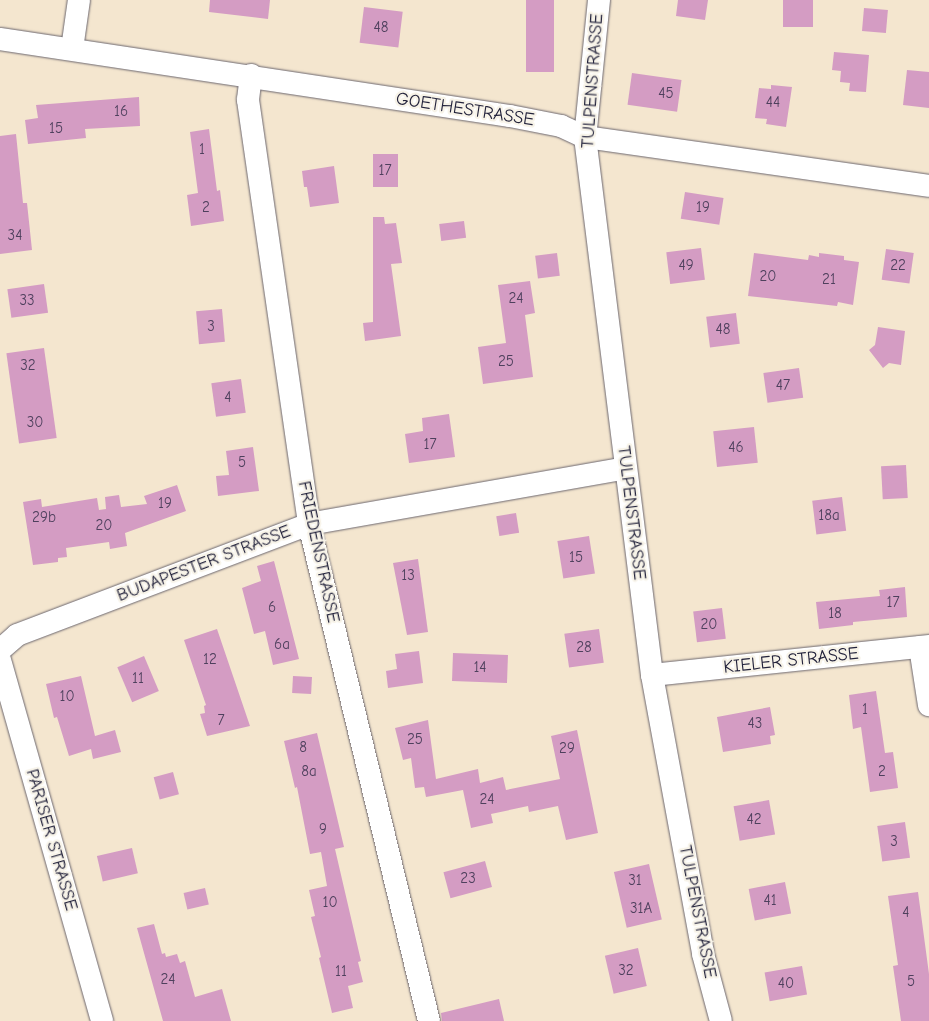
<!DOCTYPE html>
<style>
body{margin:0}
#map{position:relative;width:929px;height:1021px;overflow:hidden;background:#f4e6cf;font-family:"Comic Neue",sans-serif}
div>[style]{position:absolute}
.building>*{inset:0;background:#d49cc3;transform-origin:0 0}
.roads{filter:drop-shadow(0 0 1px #6c676f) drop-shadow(0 0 1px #6c676f)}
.street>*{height:22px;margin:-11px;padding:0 11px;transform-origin:11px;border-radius:11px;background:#fff}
span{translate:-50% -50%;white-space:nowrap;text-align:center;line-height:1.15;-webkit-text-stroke:4.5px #f7f3e8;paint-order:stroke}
.number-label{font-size:15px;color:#4e405d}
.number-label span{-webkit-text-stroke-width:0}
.street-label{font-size:18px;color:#22223b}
</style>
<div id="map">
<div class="building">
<div style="clip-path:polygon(210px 0,270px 0,268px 19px,209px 12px)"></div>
<div style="left:526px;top:0;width:28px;height:72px"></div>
<div style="clip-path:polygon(678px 0,708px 0,705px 20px,676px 16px)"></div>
<div style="left:783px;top:0;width:30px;height:27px"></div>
<div style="left:364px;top:7px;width:39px;height:36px;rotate:7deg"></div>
<div style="left:864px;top:8px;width:24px;height:23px;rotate:5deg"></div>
<div style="clip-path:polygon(834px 52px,869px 55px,866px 92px,849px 91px,850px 83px,840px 82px,841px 71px,832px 70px)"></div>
<div style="clip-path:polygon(907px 70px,929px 72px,929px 108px,903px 105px)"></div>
<div style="left:632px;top:73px;width:50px;height:32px;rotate:8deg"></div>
<div style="clip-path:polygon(771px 85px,792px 87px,786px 127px,766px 124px,767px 119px,755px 118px,759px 88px,771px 89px)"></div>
<div style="clip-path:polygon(139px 97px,140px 126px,85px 129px,86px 138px,28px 144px,25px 120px,38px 118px,36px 105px)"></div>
<div style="clip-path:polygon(209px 129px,217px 191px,220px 190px,224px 221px,191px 226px,187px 195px,198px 193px,190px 132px)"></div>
<div style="clip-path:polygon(16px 134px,23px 203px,27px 203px,32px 250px,0 254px,0 136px)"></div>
<div style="left:373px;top:154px;width:25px;height:33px"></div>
<div style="clip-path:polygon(334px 166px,339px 203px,310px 207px,307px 187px,304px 187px,302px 171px)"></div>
<div style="left:685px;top:192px;width:39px;height:27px;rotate:9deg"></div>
<div style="clip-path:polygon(373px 217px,384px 217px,385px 224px,396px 223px,402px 263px,391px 264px,401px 336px,365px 341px,363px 323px,373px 322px)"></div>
<div style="left:464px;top:221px;width:17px;height:25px;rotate:83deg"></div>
<div style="left:701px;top:248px;width:32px;height:35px;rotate:83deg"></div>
<div style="left:886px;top:249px;width:28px;height:31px;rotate:8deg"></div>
<div style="left:557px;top:253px;width:23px;height:22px;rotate:83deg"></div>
<div style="clip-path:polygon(754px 253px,808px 260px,809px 255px,819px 257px,819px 253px,844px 256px,844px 260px,859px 262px,853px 305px,838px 302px,837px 306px,748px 296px)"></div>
<div style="clip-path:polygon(530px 281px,535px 313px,525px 315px,533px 377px,483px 384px,478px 347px,506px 343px,498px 285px)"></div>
<div style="left:44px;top:284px;width:29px;height:37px;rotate:82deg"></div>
<div style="left:222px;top:309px;width:33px;height:26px;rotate:85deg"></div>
<div style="left:736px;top:313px;width:31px;height:30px;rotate:83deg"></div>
<div style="clip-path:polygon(878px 327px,905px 331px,901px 365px,889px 363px,883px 368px,869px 350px,875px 345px)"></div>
<div style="left:44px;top:348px;width:91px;height:38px;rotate:82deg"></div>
<div style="left:799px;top:368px;width:30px;height:36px;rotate:82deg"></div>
<div style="left:241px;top:379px;width:34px;height:30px;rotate:82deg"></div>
<div style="clip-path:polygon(449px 414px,455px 457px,409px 463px,405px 434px,423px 431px,422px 418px)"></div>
<div style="left:754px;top:427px;width:36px;height:41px;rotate:84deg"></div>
<div style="clip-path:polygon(253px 447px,259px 491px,218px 496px,216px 476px,229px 475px,226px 451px)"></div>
<div style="left:906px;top:465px;width:33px;height:25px;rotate:87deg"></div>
<div style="clip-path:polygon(177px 485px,186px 511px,125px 533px,127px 546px,110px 549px,109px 542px,66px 548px,67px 557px,58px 558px,58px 562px,33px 565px,23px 502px,41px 499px,42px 507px,97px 498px,99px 510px,106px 509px,105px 497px,119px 495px,121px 507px,147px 504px,144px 496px)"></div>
<div style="left:842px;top:497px;width:34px;height:30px;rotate:83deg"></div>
<div style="left:516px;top:513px;width:20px;height:20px;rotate:81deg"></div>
<div style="left:589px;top:536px;width:38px;height:32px;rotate:81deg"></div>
<div style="clip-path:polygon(418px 559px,428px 632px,407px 635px,393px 563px)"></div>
<div style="clip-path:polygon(274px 561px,299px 659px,273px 665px,265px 631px,254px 634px,242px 588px,261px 581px,257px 566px)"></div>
<div style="clip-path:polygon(905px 587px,907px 617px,853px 622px,853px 625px,819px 629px,816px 602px,880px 596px,879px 590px)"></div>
<div style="left:722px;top:608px;width:31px;height:29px;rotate:83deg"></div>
<div style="clip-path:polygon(217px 629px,250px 726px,207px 736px,200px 714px,205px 713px,204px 706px,206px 705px,184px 640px)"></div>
<div style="left:599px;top:629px;width:34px;height:35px;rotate:82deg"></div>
<div style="clip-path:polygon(419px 651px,423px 683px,388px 688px,386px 671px,397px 669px,395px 654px)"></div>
<div style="left:453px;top:653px;width:55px;height:28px;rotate:2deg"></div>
<div style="left:144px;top:656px;width:38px;height:29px;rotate:67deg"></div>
<div style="clip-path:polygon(81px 676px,95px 736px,115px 730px,121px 752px,93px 759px,91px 749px,69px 756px,57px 717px,54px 718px,46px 684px)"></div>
<div style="left:293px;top:676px;width:19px;height:17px;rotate:3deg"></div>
<div style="clip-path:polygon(876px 691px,885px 753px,893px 752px,898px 788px,870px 792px,861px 727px,853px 729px,849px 695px)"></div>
<div style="clip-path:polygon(770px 707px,775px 735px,770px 736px,771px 744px,723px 752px,717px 717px)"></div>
<div style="clip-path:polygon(428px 720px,436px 779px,478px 769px,480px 783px,503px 777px,506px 790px,560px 779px,551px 736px,577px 730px,598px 833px,566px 840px,558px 806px,529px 812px,528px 806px,491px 814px,493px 823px,471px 828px,463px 790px,426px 797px,424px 787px,415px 788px,411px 758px,403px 760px,395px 728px)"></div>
<div style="clip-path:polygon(317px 733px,344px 847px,335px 849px,361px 961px,358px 962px,363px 982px,348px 986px,353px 1008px,332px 1013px,319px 958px,321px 957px,311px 917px,315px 916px,309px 890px,327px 886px,321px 852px,310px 854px,297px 787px,295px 788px,284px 741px)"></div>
<div style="left:173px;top:772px;width:23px;height:20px;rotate:75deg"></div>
<div style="left:769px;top:800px;width:35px;height:36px;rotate:80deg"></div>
<div style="left:905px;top:822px;width:36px;height:28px;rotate:82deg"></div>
<div style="left:132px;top:848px;width:26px;height:36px;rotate:77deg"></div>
<div style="left:485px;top:861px;width:27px;height:43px;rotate:75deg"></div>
<div style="left:649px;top:864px;width:57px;height:36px;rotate:77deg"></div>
<div style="left:785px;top:882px;width:32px;height:37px;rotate:79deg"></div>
<div style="left:205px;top:888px;width:17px;height:22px;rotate:77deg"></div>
<div style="clip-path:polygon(918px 892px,929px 974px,929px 1021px,901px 1021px,893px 966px,898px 965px,888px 896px)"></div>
<div style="clip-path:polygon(154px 924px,162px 954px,165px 953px,166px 957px,177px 954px,180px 963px,185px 961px,195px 997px,222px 989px,231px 1021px,163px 1021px,137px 928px)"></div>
<div style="left:638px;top:948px;width:39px;height:34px;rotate:77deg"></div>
<div style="left:802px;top:966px;width:29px;height:38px;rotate:80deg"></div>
<div style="clip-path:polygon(499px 999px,504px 1021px,442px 1021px,441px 1013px)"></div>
</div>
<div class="roads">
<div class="street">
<div style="left:599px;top:0;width:138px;rotate:95.8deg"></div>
<div style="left:585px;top:137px;width:542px;rotate:82.9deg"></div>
<div style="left:652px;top:675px;width:284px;rotate:79.6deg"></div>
<div style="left:703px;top:954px;width:69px;rotate:75deg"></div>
<div style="left:0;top:39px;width:516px;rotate:8.59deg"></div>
<div style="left:510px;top:116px;width:52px;rotate:11.1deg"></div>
<div style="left:561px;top:126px;width:26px;rotate:25deg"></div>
<div style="left:585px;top:137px;width:347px;rotate:8.1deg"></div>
<div style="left:72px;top:49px;width:49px;rotate:-81.9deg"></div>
<div style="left:251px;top:75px;width:25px;rotate:97deg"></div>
<div style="left:248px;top:100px;width:428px;rotate:81.8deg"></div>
<div style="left:309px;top:524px;width:511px;rotate:76.43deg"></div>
<div style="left:920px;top:647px;width:59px;rotate:81.2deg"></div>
<div style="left:0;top:650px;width:23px;rotate:-41deg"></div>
<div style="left:17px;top:635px;width:312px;rotate:-20.8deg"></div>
<div style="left:309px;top:524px;width:321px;rotate:-10deg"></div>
<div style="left:0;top:660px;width:375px;rotate:74.2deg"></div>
<div style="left:652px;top:675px;width:279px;rotate:-6deg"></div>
</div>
</div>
<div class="number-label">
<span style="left:381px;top:28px">48</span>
<span style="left:666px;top:94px">45</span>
<span style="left:773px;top:103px">44</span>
<span style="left:121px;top:112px">16</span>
<span style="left:56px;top:129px">15</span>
<span style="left:202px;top:150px">1</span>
<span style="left:385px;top:171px">17</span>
<span style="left:206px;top:208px">2</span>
<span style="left:703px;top:208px">19</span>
<span style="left:15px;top:236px">34</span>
<span style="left:686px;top:266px">49</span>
<span style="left:898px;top:266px">22</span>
<span style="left:768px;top:277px">20</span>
<span style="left:829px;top:280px">21</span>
<span style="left:516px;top:299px">24</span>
<span style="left:27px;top:301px">33</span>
<span style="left:211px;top:327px">3</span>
<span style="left:723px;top:330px">48</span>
<span style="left:506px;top:362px">25</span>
<span style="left:28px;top:366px">32</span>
<span style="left:783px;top:386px">47</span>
<span style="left:228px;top:398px">4</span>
<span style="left:35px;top:423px">30</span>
<span style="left:430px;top:445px">17</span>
<span style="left:736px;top:448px">46</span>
<span style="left:242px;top:463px">5</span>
<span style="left:165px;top:504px">19</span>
<span style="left:829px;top:516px">18a</span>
<span style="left:44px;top:518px">29b</span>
<span style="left:104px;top:526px">20</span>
<span style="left:576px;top:558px">15</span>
<span style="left:408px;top:576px">13</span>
<span style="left:893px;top:603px">17</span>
<span style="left:272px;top:608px">6</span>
<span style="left:835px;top:614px">18</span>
<span style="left:709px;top:625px">20</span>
<span style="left:282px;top:645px">6a</span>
<span style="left:584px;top:648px">28</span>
<span style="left:210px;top:660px">12</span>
<span style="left:480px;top:668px">14</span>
<span style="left:138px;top:679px">11</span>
<span style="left:67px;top:697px">10</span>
<span style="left:865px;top:710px">1</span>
<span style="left:221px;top:721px">7</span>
<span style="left:755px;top:724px">43</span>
<span style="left:415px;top:740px">25</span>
<span style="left:303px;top:748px">8</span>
<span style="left:567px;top:749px">29</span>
<span style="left:309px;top:772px">8a</span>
<span style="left:882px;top:772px">2</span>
<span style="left:487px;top:800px">24</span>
<span style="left:754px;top:820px">42</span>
<span style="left:323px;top:830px">9</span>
<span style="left:894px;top:842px">3</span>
<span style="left:468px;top:879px">23</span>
<span style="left:635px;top:881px">31</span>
<span style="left:770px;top:901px">41</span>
<span style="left:330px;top:903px">10</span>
<span style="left:641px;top:909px">31A</span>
<span style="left:906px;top:913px">4</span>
<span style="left:626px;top:971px">32</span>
<span style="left:341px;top:972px">11</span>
<span style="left:168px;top:980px">24</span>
<span style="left:911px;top:982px">5</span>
<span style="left:786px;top:984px">40</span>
</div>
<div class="street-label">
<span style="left:593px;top:81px;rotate:-86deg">TULPENSTRASSE</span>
<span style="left:465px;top:110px;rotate:9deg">GOETHESTRASSE</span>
<span style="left:631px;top:513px;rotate:83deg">TULPENSTRASSE</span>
<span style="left:318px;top:552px;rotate:78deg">FRIEDENSTRASSE</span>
<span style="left:204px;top:564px;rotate:-21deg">BUDAPESTER STRASSE</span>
<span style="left:791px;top:661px;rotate:-6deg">KIELER STRASSE</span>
<span style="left:51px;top:840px;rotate:74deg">PARISER STRASSE</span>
<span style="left:697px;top:912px;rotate:79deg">TULPENSTRASSE</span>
</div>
</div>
